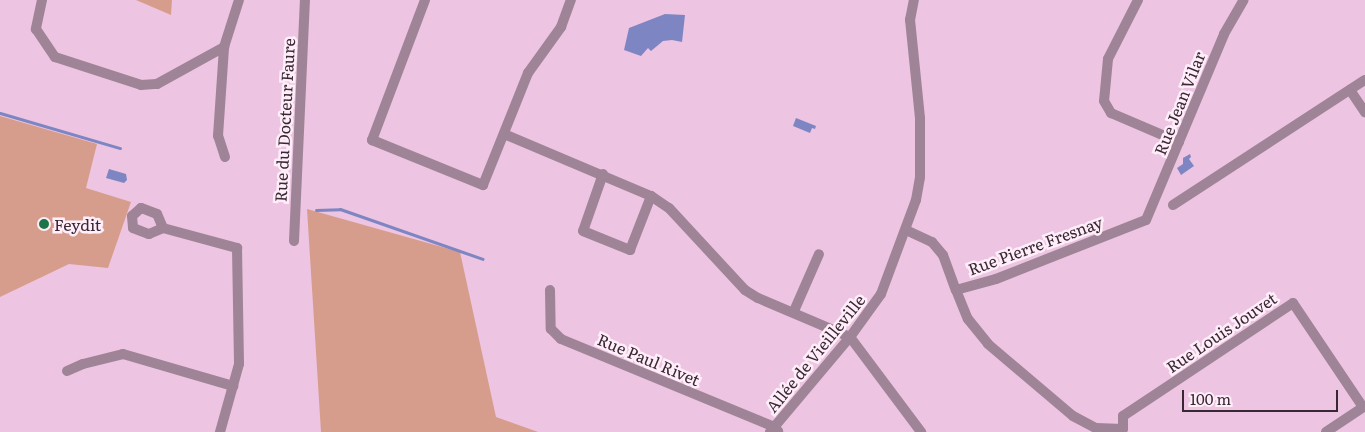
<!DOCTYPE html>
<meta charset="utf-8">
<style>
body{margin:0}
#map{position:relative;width:1365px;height:432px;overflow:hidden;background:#edc4e1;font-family:Literata,serif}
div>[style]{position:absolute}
.green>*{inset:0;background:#d79d8c}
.water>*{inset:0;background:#7d86c2}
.stream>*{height:3px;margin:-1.5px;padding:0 1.5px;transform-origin:1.5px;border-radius:1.5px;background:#7d86c2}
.minor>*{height:10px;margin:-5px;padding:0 5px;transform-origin:5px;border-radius:5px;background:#9e8496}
.dots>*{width:14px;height:14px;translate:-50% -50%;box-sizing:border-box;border:2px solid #ffeef9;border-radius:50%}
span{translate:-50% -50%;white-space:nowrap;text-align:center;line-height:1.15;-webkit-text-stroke:5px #ffeef9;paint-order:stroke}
.street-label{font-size:16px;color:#372833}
.poi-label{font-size:16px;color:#372833}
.left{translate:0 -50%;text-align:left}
.scale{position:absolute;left:1182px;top:390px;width:156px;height:22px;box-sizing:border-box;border:2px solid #372833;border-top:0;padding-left:6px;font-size:15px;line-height:18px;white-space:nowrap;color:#372833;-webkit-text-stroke:4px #ffeef9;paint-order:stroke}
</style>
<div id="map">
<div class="green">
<div style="clip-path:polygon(136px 0,172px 0,171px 15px)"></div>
<div style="clip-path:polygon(0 116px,97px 144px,86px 188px,131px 202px,108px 268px,69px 264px,0 297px)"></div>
<div style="clip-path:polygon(307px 209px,460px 252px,496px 417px,538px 432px,321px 432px)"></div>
</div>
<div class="water">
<div style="clip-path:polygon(665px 14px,685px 15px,682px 42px,672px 40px,663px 41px,651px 51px,648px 48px,641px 56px,624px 50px,629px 28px)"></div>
<div style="clip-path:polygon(796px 118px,816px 126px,815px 129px,812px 128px,810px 133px,793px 126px)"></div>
<div style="clip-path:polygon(1190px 154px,1191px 157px,1189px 159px,1194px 166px,1181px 175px,1177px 168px,1183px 164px,1183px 158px)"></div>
<div style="clip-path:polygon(109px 169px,126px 174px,127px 180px,124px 183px,106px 178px)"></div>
</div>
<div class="stream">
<div style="left:0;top:113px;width:125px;rotate:16.3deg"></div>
<div style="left:316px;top:210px;width:24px;rotate:-2deg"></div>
<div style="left:340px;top:209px;width:151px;rotate:19.3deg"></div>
</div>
<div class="minor">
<div style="left:42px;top:0;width:30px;rotate:102deg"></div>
<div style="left:36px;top:29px;width:34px;rotate:56deg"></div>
<div style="left:55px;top:57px;width:90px;rotate:18deg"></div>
<div style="left:141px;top:85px;width:16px;rotate:-4deg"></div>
<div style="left:157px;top:84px;width:77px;rotate:-28.9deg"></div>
<div style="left:425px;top:0;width:150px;rotate:110.7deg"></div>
<div style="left:372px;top:140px;width:120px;rotate:22.1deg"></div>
<div style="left:483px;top:185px;width:121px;rotate:-68.1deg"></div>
<div style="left:528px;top:73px;width:57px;rotate:-54.3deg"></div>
<div style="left:561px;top:27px;width:29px;rotate:-70deg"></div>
<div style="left:1138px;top:0;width:66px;rotate:117deg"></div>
<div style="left:1108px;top:59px;width:42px;rotate:95.4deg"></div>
<div style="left:1104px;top:101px;width:14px;rotate:60deg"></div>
<div style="left:1111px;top:113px;width:74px;rotate:23.1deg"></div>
<div style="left:1350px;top:90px;width:27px;rotate:56deg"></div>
<div style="left:504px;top:134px;width:160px;rotate:22.9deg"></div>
<div style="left:651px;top:196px;width:22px;rotate:34deg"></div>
<div style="left:669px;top:208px;width:112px;rotate:47.2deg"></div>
<div style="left:745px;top:290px;width:15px;rotate:32deg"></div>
<div style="left:758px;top:298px;width:100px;rotate:23deg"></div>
<div style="left:850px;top:337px;width:119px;rotate:53.2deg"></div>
<div style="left:225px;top:157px;width:22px;rotate:-108deg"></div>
<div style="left:218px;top:136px;width:89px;rotate:-86.1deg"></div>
<div style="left:224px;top:47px;width:49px;rotate:-72.3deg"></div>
<div style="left:603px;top:174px;width:60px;rotate:109.3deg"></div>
<div style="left:583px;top:231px;width:51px;rotate:22deg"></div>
<div style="left:630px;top:250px;width:58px;rotate:-68.7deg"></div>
<div style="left:1173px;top:205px;width:229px;rotate:-33.1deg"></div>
<div style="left:163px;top:228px;width:15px;rotate:-113deg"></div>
<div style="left:157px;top:214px;width:17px;rotate:-159deg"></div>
<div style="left:141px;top:208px;width:12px;rotate:138deg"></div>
<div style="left:132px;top:216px;width:12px;rotate:85deg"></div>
<div style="left:133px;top:228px;width:17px;rotate:21deg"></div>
<div style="left:149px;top:234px;width:15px;rotate:-23deg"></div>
<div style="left:163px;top:228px;width:77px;rotate:15.1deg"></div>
<div style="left:237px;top:248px;width:116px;rotate:89deg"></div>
<div style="left:239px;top:364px;width:71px;rotate:105.6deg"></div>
<div style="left:906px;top:230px;width:29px;rotate:25deg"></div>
<div style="left:932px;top:242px;width:17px;rotate:50deg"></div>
<div style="left:943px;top:255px;width:37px;rotate:70deg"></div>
<div style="left:956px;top:290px;width:41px;rotate:-15.4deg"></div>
<div style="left:996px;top:279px;width:161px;rotate:-21.5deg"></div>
<div style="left:1146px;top:220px;width:202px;rotate:-67.2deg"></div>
<div style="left:1224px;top:34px;width:39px;rotate:-60deg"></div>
<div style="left:294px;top:241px;width:241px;rotate:-87.4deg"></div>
<div style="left:550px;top:290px;width:39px;rotate:89deg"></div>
<div style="left:551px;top:329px;width:14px;rotate:45deg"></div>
<div style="left:561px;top:339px;width:230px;rotate:22.4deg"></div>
<div style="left:774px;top:427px;width:6px;rotate:45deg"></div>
<div style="left:956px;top:290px;width:31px;rotate:68deg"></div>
<div style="left:968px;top:319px;width:32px;rotate:51deg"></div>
<div style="left:988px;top:344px;width:111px;rotate:40.3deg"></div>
<div style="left:1073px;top:416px;width:26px;rotate:28deg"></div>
<div style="left:1096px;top:428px;width:27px;rotate:2deg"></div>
<div style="left:794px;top:311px;width:62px;rotate:-66.3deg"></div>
<div style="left:67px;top:371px;width:17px;rotate:-24deg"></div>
<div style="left:83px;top:364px;width:41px;rotate:-14deg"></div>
<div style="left:123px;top:354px;width:115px;rotate:16.2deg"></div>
<div style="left:1123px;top:429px;width:13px;rotate:-90deg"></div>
<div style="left:1123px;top:416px;width:204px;rotate:-33.6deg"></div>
<div style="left:1293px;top:303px;width:125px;rotate:56.1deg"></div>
<div style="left:770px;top:432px;width:124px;rotate:-49.9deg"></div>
<div style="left:850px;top:337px;width:53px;rotate:-54.2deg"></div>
<div style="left:881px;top:294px;width:100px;rotate:-69.6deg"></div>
<div style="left:916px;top:200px;width:23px;rotate:-80deg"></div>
<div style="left:920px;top:177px;width:59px;rotate:-90deg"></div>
<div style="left:920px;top:118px;width:99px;rotate:-95.8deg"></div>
<div style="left:910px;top:20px;width:20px;rotate:-79deg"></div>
<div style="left:1326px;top:432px;width:47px;rotate:-33.7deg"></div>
</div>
<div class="dots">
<div style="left:44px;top:224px;background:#1c7549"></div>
</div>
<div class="street-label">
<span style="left:1179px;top:103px;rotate:-68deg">Rue Jean Vilar</span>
<span style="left:284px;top:120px;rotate:-87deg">Rue du Docteur Faure</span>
<span style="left:1035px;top:245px;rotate:-20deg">Rue Pierre Fresnay</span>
<span style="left:1221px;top:332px;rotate:-34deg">Rue Louis Jouvet</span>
<span style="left:815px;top:353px;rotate:-51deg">Allée de Vieilleville</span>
<span style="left:649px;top:359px;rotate:23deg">Rue Paul Rivet</span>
</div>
<div class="poi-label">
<span class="left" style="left:54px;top:224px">Feydit</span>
</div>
<div class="scale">100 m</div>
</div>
